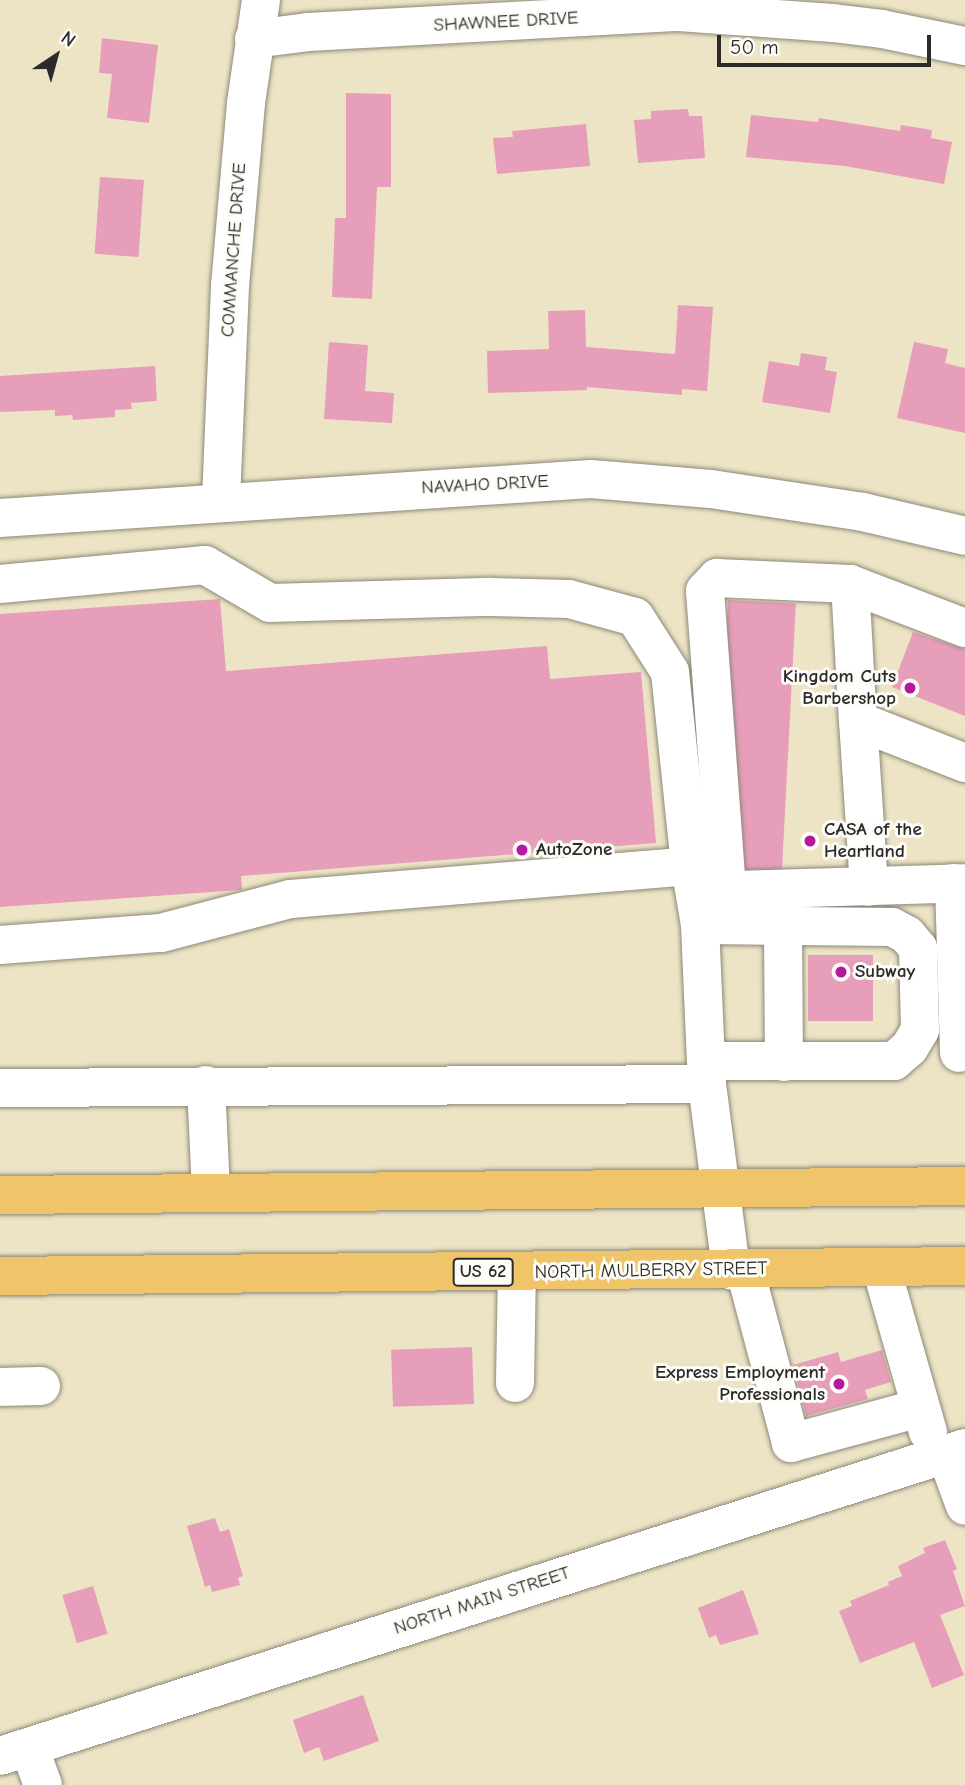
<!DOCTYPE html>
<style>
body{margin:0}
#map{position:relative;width:965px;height:1785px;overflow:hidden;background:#ede4c6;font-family:"Comic Neue",sans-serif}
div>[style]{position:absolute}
.building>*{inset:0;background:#e79eba;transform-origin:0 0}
.roads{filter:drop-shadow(0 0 2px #8c8878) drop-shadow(0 0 2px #8c8878)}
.minor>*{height:38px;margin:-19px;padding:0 19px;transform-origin:19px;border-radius:19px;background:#fff}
.major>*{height:38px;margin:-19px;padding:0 19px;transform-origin:19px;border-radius:19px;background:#f0c469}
.dots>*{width:19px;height:19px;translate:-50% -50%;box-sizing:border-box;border:4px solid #fdfcf7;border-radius:50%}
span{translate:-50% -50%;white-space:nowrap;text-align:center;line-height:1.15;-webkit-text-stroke:6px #fdfcf7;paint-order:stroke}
.shield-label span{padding:2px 5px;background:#fdfcf7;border:2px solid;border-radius:5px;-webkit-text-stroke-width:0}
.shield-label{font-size:18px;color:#2b2b2b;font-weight:700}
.street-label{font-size:19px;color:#2b2b2b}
.poi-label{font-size:19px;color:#2b2b2b;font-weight:700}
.right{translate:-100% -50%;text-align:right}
.left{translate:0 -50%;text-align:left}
.north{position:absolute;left:21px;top:21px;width:70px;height:70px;-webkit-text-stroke:5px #fdfcf7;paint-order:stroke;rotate:36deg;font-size:19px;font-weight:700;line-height:28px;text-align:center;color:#2b2b2b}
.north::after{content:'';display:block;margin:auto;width:24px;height:32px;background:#2b2b2b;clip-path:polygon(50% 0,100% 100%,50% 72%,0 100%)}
.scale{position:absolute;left:717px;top:35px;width:214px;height:32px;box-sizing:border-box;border:4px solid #2b2b2b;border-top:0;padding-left:9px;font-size:21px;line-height:24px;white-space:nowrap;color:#2b2b2b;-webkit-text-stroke:5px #fdfcf7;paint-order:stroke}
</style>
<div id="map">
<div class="building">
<div style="clip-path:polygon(102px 38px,158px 45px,149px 123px,107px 118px,112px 74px,99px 73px)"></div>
<div style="clip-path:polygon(346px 93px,391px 94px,391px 187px,377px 187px,372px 299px,332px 297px,335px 218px,346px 218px)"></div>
<div style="clip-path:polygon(688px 109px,689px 116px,702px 116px,705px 158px,638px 163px,634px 120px,651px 119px,651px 111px)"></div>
<div style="clip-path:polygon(751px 115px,818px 122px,819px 118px,900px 131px,901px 125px,932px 130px,931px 138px,952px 142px,944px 184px,845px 166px,746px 157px)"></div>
<div style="clip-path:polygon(586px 124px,590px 166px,497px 174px,493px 138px,513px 137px,512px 131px)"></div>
<div style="left:100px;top:177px;width:44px;height:77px;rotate:4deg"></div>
<div style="clip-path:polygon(678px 305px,713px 307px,707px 391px,682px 389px,682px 395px,587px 387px,587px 390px,488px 393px,487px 351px,549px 349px,548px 311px,585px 310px,586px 347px,675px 354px)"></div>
<div style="clip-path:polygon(329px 342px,368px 345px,365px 391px,394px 393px,392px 423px,324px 419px)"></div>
<div style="clip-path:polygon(914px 342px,948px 349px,945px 363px,965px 368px,965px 433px,897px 418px)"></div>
<div style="clip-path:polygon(801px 353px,827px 357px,825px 370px,837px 372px,830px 413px,762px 402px,769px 361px,799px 366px)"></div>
<div style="clip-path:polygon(155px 366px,157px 401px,131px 403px,132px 409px,115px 410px,115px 417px,73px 420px,72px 415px,55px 416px,55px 410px,0 412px,0 376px)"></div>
<div style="clip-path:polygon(220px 599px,226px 671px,547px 646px,550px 679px,641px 672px,656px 843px,241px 876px,242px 889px,240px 890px,0 907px,0 614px)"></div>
<div style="left:728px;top:600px;width:68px;height:269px;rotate:3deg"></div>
<div style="clip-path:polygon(913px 632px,965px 649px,965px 716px,892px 687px)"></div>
<div style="left:808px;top:955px;width:65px;height:66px"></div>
<div style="left:472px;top:1347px;width:57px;height:81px;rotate:88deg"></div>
<div style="clip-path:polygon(882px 1350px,891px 1382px,865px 1390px,868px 1399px,806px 1416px,793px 1365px,838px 1352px,841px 1362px)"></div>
<div style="clip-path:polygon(215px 1518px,220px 1532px,229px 1529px,243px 1576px,238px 1578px,240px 1585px,212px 1592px,210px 1585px,205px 1587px,187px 1526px)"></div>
<div style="clip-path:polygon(945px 1540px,957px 1569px,953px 1571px,965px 1606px,940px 1615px,964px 1675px,932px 1688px,914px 1642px,860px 1663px,839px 1611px,852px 1606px,850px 1601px,889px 1585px,888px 1582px,902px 1576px,898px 1566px,925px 1553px,923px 1548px)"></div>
<div style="left:93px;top:1586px;width:50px;height:32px;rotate:73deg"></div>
<div style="clip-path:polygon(743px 1590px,759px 1634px,720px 1645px,716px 1635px,709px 1638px,698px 1608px)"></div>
<div style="clip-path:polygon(363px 1695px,379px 1741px,324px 1761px,319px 1747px,304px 1753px,293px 1720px)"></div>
</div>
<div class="roads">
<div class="minor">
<div style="left:254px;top:39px;width:54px;rotate:-7.4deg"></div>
<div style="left:308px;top:32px;width:372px;rotate:-3.1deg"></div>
<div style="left:679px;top:12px;width:154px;rotate:4.1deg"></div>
<div style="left:833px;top:23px;width:49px;rotate:7deg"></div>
<div style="left:882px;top:29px;width:85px;rotate:11.6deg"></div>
<div style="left:221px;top:501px;width:215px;rotate:-87.6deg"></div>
<div style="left:230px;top:286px;width:184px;rotate:-85deg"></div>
<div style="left:246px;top:103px;width:104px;rotate:-81.7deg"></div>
<div style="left:0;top:518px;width:592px;rotate:-3.78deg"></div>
<div style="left:591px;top:479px;width:120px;rotate:4.8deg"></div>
<div style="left:711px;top:489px;width:154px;rotate:8.6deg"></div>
<div style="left:863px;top:512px;width:105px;rotate:13.2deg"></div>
<div style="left:0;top:584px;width:206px;rotate:-5.3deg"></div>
<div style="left:205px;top:565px;width:75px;rotate:30.3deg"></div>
<div style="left:270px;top:603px;width:221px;rotate:-1.6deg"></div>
<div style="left:491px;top:597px;width:78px;rotate:1.5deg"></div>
<div style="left:569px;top:599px;width:68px;rotate:15.3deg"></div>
<div style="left:635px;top:617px;width:65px;rotate:57.5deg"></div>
<div style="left:670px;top:672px;width:195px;rotate:84.1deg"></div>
<div style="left:690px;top:866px;width:60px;rotate:80.4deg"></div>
<div style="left:700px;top:925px;width:159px;rotate:87.5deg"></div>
<div style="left:707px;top:1084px;width:188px;rotate:82.6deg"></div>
<div style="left:850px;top:584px;width:137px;rotate:86.7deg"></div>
<div style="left:858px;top:721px;width:115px;rotate:21.4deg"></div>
<div style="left:858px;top:721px;width:166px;rotate:86.2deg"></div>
<div style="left:954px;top:883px;width:170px;rotate:88.3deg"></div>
<div style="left:727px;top:890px;width:300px;rotate:-94.2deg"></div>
<div style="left:705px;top:591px;width:18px;rotate:-47deg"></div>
<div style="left:717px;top:578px;width:133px;rotate:2.6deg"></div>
<div style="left:850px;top:584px;width:123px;rotate:20.9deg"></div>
<div style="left:702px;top:891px;width:263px;rotate:-1.7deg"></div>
<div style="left:700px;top:925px;width:192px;rotate:0.6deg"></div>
<div style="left:892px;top:927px;width:17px;rotate:28deg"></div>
<div style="left:907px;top:935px;width:17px;rotate:50deg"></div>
<div style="left:918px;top:948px;width:82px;rotate:88.6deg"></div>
<div style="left:920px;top:1030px;width:21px;rotate:121deg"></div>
<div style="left:909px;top:1048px;width:20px;rotate:139deg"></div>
<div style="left:894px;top:1061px;width:187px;rotate:180deg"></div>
<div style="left:783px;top:926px;width:136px;rotate:89.6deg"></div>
<div style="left:0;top:945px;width:161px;rotate:-4.3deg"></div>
<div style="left:161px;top:933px;width:134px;rotate:-14.7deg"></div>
<div style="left:291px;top:899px;width:400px;rotate:-4.7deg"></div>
<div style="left:206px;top:1085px;width:108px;rotate:87.3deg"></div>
<div style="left:0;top:1088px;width:707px;rotate:-0.32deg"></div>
<div style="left:881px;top:1267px;width:172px;rotate:74.1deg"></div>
<div style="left:745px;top:1270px;width:179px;rotate:75.1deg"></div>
<div style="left:791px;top:1443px;width:134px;rotate:-15.2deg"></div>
<div style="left:515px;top:1383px;width:111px;rotate:-89deg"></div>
<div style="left:0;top:1387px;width:41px;rotate:-1.4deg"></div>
<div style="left:946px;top:1454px;width:55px;rotate:69.9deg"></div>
<div style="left:29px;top:1747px;width:40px;rotate:69.8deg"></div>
<div style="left:0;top:1756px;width:1013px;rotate:-17.7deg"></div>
</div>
<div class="major">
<div style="left:0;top:1195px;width:965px;rotate:-0.53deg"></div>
<div style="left:0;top:1276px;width:965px;rotate:-0.59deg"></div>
</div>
</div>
<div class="dots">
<div style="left:910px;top:688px;background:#b5179e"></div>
<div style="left:810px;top:841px;background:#b5179e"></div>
<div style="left:522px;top:850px;background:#b5179e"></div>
<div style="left:841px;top:972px;background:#b5179e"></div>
<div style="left:839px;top:1384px;background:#b5179e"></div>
</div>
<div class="shield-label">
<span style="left:483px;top:1272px">US 62</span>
</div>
<div class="street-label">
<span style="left:506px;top:22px;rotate:-3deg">SHAWNEE DRIVE</span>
<span style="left:234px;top:250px;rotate:-86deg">COMMANCHE DRIVE</span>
<span style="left:485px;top:485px;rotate:-3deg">NAVAHO DRIVE</span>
<span style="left:651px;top:1271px;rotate:-1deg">NORTH MULBERRY STREET</span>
<span style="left:482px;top:1601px;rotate:-18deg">NORTH MAIN STREET</span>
</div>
<div class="poi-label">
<span class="right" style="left:896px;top:688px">Kingdom Cuts<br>Barbershop</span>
<span class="left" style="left:824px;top:841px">CASA of the<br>Heartland</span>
<span class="left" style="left:536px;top:850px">AutoZone</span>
<span class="left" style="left:855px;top:972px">Subway</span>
<span class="right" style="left:825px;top:1384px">Express Employment<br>Professionals</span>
</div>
<div class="north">N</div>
<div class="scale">50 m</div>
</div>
